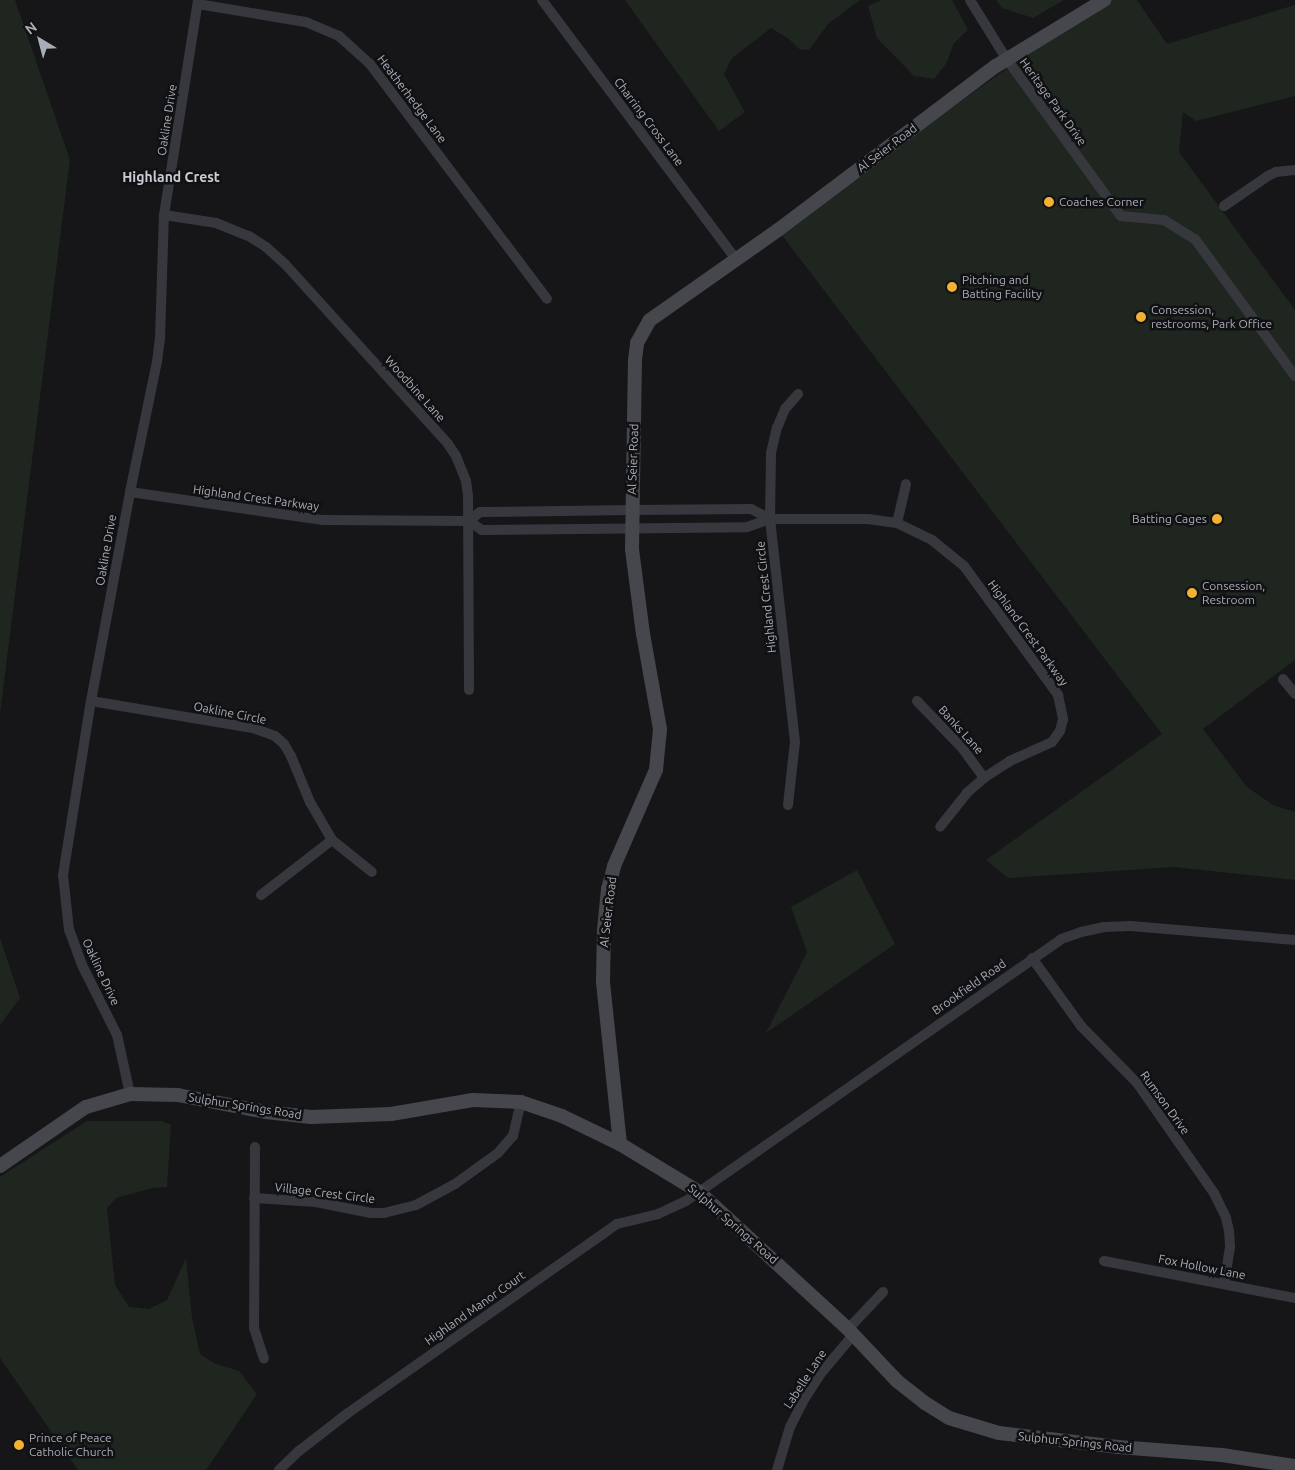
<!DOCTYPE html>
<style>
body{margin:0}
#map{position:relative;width:1295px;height:1470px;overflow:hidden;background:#161618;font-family:Ubuntu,sans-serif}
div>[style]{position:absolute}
.green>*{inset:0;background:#1e261f}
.street>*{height:10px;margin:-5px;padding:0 5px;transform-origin:5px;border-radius:5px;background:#37383d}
.secondary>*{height:14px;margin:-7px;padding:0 7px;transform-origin:7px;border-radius:7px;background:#45474d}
.dots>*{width:14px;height:14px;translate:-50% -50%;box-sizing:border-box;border:2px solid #111113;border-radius:50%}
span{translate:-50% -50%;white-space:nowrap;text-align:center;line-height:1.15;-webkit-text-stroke:5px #111113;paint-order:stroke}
.street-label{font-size:12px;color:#a8adb8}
.poi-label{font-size:12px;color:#a8adb8}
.left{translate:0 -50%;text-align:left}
.right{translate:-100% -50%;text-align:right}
.neighbourhood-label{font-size:14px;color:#c9ccd4;font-weight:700}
.north{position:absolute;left:15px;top:15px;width:50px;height:50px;-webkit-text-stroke:4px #111113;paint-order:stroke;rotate:323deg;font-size:14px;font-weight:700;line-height:20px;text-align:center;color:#a8adb8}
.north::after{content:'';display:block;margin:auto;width:18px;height:22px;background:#a8adb8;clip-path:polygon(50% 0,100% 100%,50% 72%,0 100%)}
</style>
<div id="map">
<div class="green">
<div style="clip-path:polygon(0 0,15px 0,70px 160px,0 713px)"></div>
<div style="clip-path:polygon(625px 0,860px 0,828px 24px,809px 50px,799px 49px,789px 39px,771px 28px,732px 58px,724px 74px,745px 112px,719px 131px)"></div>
<div style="clip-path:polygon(882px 0,952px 0,968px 30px,954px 43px,946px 64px,934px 79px,914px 76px,877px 38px,868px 6px)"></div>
<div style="clip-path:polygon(996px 0,1064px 0,1033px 18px,1002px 8px)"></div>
<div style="clip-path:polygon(1104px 0,1137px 0,1167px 44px,1295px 5px,1295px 96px,1196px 121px,1183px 112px,1179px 152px,1295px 310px,1295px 660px,1203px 729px,1247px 787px,1273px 805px,1295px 812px,1295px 880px,1174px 867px,1008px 878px,986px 860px,1162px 734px,778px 230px)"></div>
<div style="clip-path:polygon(857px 870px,895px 944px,766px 1033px,807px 952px,791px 907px)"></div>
<div style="clip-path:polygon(0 938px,20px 998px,0 1025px)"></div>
<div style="clip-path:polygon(87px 1121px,162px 1121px,171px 1125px,167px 1187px,152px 1188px,116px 1198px,107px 1208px,115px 1285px,129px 1307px,149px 1309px,167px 1300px,186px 1258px,192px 1318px,200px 1354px,214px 1363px,239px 1371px,257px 1394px,206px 1470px,78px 1470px,0 1358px,0 1177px)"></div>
</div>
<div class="street">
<div style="left:542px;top:0;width:324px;rotate:53.2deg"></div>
<div style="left:970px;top:0;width:68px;rotate:58.2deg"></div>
<div style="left:1006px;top:58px;width:195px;rotate:54deg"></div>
<div style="left:1121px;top:216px;width:43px;rotate:5.3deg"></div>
<div style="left:1164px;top:220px;width:36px;rotate:32deg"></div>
<div style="left:1195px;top:239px;width:170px;rotate:53.9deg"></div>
<div style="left:198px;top:4px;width:109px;rotate:9.5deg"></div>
<div style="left:306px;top:22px;width:36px;rotate:23deg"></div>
<div style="left:339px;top:36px;width:42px;rotate:42.1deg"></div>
<div style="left:370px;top:64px;width:294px;rotate:53deg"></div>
<div style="left:1224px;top:206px;width:53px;rotate:-34.3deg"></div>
<div style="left:1268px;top:176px;width:9px;rotate:-27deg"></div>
<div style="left:1276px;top:172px;width:19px;rotate:-6deg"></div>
<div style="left:164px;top:215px;width:53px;rotate:8.7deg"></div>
<div style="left:216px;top:223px;width:35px;rotate:22deg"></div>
<div style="left:249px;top:236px;width:20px;rotate:33deg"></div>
<div style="left:266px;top:247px;width:25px;rotate:42deg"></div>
<div style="left:285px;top:264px;width:243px;rotate:47.8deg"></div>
<div style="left:448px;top:444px;width:14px;rotate:56deg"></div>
<div style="left:456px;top:456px;width:27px;rotate:68deg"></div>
<div style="left:466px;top:481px;width:15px;rotate:82deg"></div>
<div style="left:468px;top:496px;width:194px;rotate:89.7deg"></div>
<div style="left:130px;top:492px;width:195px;rotate:8.3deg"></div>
<div style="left:323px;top:520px;width:146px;rotate:0.4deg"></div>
<div style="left:469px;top:521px;width:16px;rotate:35deg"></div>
<div style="left:482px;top:530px;width:265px;rotate:-0.6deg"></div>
<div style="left:747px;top:527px;width:24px;rotate:-19deg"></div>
<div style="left:770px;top:519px;width:21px;rotate:-152deg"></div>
<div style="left:751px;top:509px;width:120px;rotate:179.5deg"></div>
<div style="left:631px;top:510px;width:151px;rotate:179.2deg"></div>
<div style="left:480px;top:512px;width:14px;rotate:141deg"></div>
<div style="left:770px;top:519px;width:98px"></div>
<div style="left:868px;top:519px;width:29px;rotate:8deg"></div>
<div style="left:897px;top:523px;width:39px;rotate:26deg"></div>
<div style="left:932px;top:540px;width:41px;rotate:39.1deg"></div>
<div style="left:964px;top:566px;width:160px;rotate:53.9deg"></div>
<div style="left:1058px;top:695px;width:25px;rotate:78deg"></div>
<div style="left:1063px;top:719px;width:12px;rotate:104deg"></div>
<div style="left:1060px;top:731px;width:14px;rotate:126deg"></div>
<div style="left:1052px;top:742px;width:46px;rotate:155.7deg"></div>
<div style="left:1010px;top:761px;width:31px;rotate:147deg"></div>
<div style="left:984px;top:778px;width:23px;rotate:139deg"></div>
<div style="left:967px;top:793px;width:43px;rotate:128.5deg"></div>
<div style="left:897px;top:523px;width:40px;rotate:-77deg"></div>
<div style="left:1283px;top:679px;width:19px;rotate:51deg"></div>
<div style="left:91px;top:701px;width:164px;rotate:9.5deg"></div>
<div style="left:253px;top:728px;width:23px;rotate:20deg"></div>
<div style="left:275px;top:736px;width:12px;rotate:42deg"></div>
<div style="left:284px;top:744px;width:14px;rotate:60deg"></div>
<div style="left:291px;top:756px;width:50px;rotate:67.6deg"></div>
<div style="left:310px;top:802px;width:44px;rotate:59.9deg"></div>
<div style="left:332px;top:840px;width:51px;rotate:38.7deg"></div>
<div style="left:917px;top:701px;width:66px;rotate:46.2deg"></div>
<div style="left:963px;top:749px;width:36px;rotate:54deg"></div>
<div style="left:788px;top:805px;width:63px;rotate:-83.7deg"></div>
<div style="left:795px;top:742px;width:224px;rotate:-96.4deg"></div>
<div style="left:770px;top:519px;width:66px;rotate:-89.1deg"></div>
<div style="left:771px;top:453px;width:26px;rotate:-77deg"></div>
<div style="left:777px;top:428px;width:21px;rotate:-67deg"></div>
<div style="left:785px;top:409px;width:20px;rotate:-49deg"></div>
<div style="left:261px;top:895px;width:90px;rotate:-37.8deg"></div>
<div style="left:1032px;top:958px;width:84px;rotate:54.2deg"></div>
<div style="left:1081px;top:1026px;width:80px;rotate:45.5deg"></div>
<div style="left:1137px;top:1083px;width:134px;rotate:55deg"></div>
<div style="left:1214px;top:1193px;width:28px;rotate:64deg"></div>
<div style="left:1226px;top:1218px;width:13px;rotate:77deg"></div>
<div style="left:1229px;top:1231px;width:16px;rotate:86deg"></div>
<div style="left:1230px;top:1247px;width:37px;rotate:99deg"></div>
<div style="left:130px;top:1094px;width:60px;rotate:-102.4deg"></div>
<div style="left:117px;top:1035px;width:78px;rotate:-116.6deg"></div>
<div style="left:82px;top:965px;width:37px;rotate:-110deg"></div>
<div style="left:69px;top:930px;width:55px;rotate:-96.2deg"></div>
<div style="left:63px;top:875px;width:176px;rotate:-80.9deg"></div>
<div style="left:91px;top:701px;width:213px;rotate:-79.4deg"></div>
<div style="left:130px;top:492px;width:133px;rotate:-78.3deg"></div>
<div style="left:157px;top:362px;width:23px;rotate:-83deg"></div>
<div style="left:160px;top:339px;width:124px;rotate:-88.2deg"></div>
<div style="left:164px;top:215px;width:218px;rotate:-81deg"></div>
<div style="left:255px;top:1147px;width:181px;rotate:90.3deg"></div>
<div style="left:254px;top:1328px;width:32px;rotate:72deg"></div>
<div style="left:254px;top:1198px;width:62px;rotate:3.7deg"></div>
<div style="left:316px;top:1202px;width:56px;rotate:11.3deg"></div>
<div style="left:371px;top:1213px;width:13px"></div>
<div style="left:384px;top:1213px;width:33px;rotate:-14deg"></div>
<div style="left:416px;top:1205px;width:44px;rotate:-28.3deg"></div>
<div style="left:455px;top:1184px;width:53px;rotate:-35.8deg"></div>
<div style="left:498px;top:1153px;width:23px;rotate:-49deg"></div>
<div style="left:513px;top:1136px;width:35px;rotate:-77deg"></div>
<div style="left:1104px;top:1261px;width:195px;rotate:11deg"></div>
<div style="left:848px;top:1329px;width:51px;rotate:-46.6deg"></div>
<div style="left:279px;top:1470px;width:28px;rotate:-44deg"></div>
<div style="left:299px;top:1451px;width:62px;rotate:-37.8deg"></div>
<div style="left:348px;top:1413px;width:312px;rotate:-35.1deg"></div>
<div style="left:603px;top:1234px;width:17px;rotate:-36deg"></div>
<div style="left:617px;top:1224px;width:42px;rotate:-13.7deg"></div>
<div style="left:658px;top:1214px;width:31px;rotate:-25deg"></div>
<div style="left:686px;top:1201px;width:457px;rotate:-34.9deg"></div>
<div style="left:1061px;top:939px;width:21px;rotate:-19deg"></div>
<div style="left:1081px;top:932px;width:24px;rotate:-12deg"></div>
<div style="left:1104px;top:927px;width:27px;rotate:-2deg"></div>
<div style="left:1131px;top:926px;width:165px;rotate:4.9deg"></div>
<div style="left:777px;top:1470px;width:45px;rotate:-73.2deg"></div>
<div style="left:790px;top:1427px;width:29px;rotate:-63deg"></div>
<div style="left:803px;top:1401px;width:35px;rotate:-57deg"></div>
<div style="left:822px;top:1372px;width:50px;rotate:-49.9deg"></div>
</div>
<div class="secondary">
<div style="left:620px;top:1144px;width:164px;rotate:-96deg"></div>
<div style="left:603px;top:981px;width:51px;rotate:-88.9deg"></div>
<div style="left:604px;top:930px;width:41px;rotate:-84.4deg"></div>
<div style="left:608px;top:889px;width:24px;rotate:-75deg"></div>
<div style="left:614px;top:866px;width:105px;rotate:-66.4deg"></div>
<div style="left:656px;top:770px;width:41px;rotate:-84.4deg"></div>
<div style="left:660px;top:729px;width:97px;rotate:-100.1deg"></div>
<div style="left:643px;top:634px;width:86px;rotate:-97.4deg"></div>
<div style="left:632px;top:549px;width:189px;rotate:-89.1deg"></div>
<div style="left:635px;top:360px;width:17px;rotate:-83deg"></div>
<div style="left:637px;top:343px;width:26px;rotate:-61deg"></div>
<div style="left:650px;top:320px;width:156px;rotate:-35.1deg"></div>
<div style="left:778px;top:230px;width:273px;rotate:-37deg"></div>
<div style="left:996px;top:66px;width:127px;rotate:-31.4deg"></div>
<div style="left:0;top:1166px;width:104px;rotate:-34.5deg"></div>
<div style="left:86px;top:1107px;width:46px;rotate:-16.5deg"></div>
<div style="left:130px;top:1094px;width:48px;rotate:1.2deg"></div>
<div style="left:178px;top:1095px;width:90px;rotate:10.9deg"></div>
<div style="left:266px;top:1112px;width:45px;rotate:6.3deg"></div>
<div style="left:311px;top:1117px;width:80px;rotate:-2.1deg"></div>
<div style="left:391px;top:1114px;width:83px;rotate:-9.7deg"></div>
<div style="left:473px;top:1100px;width:48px;rotate:2.4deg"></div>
<div style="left:521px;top:1102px;width:43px;rotate:18.9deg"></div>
<div style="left:562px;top:1116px;width:64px;rotate:25.8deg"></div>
<div style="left:620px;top:1144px;width:92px;rotate:31.3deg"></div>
<div style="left:699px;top:1192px;width:202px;rotate:42.6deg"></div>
<div style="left:848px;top:1329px;width:71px;rotate:46.7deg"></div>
<div style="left:897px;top:1381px;width:36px;rotate:38deg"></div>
<div style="left:925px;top:1403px;width:28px;rotate:32deg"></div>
<div style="left:949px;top:1418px;width:52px;rotate:16.7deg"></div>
<div style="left:999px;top:1433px;width:120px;rotate:6.7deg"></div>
<div style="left:1118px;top:1447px;width:104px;rotate:4.4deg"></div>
<div style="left:1222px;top:1455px;width:74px;rotate:8.6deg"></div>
</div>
<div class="dots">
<div style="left:1049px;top:202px;background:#f2b134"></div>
<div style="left:952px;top:287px;background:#f2b134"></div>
<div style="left:1141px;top:317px;background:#f2b134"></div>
<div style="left:1217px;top:519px;background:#f2b134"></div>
<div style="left:1192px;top:593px;background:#f2b134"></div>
<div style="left:19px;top:1445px;background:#f2b134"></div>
</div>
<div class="street-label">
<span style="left:412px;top:99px;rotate:53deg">Heatherhedge Lane</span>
<span style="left:1053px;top:102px;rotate:54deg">Heritage Park Drive</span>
<span style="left:167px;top:120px;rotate:-81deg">Oakline Drive</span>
<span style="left:649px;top:122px;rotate:53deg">Charring Cross Lane</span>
<span style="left:887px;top:148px;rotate:-37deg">Al Seier Road</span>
<span style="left:415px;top:389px;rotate:48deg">Woodbine Lane</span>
<span style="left:633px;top:459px;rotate:-88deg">Al Seier Road</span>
<span style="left:256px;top:498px;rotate:8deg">Highland Crest Parkway</span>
<span style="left:106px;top:550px;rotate:-80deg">Oakline Drive</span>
<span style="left:766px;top:597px;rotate:-96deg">Highland Crest Circle</span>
<span style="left:1028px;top:633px;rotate:54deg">Highland Crest Parkway</span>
<span style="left:230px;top:713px;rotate:11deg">Oakline Circle</span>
<span style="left:961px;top:730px;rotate:48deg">Banks Lane</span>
<span style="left:608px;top:912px;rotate:-83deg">Al Seier Road</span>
<span style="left:101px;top:972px;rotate:65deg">Oakline Drive</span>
<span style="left:969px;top:987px;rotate:-35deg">Brookfield Road</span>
<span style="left:1165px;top:1103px;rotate:54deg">Rumson Drive</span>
<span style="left:245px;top:1106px;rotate:9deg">Sulphur Springs Road</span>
<span style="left:325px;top:1193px;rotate:7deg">Village Crest Circle</span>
<span style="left:733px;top:1224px;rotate:41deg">Sulphur Springs Road</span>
<span style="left:1202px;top:1267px;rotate:11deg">Fox Hollow Lane</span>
<span style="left:475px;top:1308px;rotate:-35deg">Highland Manor Court</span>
<span style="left:805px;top:1379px;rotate:-57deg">Labelle Lane</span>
<span style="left:1075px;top:1442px;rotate:6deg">Sulphur Springs Road</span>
</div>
<div class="poi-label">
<span class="left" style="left:1059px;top:202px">Coaches Corner</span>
<span class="left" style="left:962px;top:287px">Pitching and<br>Batting Facility</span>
<span class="left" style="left:1151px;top:317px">Consession,<br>restrooms, Park Office</span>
<span class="right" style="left:1207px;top:519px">Batting Cages</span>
<span class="left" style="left:1202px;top:593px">Consession,<br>Restroom</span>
<span class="left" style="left:29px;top:1445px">Prince of Peace<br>Catholic Church</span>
</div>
<div class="neighbourhood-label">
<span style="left:171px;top:177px">Highland Crest</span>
</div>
<div class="north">N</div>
</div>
